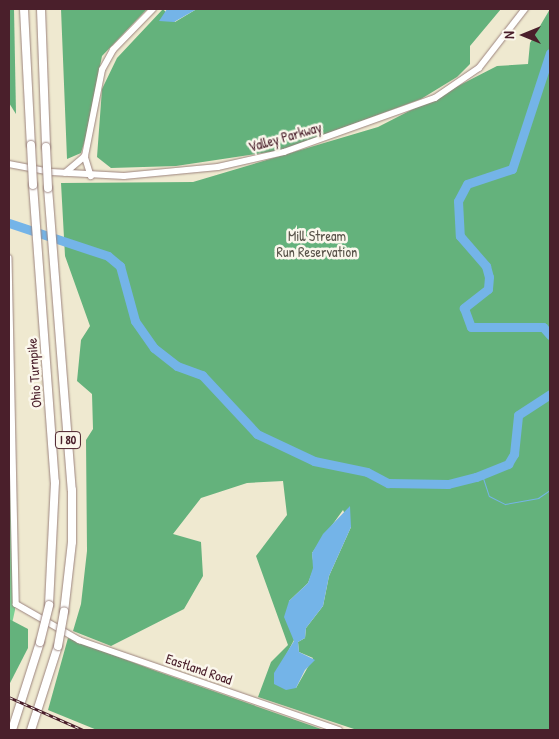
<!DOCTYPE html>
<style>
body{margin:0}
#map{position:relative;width:559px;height:739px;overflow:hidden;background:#efe9d0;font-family:"Patrick Hand",sans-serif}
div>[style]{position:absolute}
.green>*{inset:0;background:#7bcf92}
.forest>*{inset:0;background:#64b27c}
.water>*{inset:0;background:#74b4e8}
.stream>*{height:1px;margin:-0.5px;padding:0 0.5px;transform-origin:0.5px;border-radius:0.5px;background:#74b4e8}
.river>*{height:9px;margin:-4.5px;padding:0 4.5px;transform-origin:4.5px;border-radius:4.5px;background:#74b4e8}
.roads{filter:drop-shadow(0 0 1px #9c847e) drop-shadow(0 0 1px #9c847e)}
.tertiary>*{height:5.5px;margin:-2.75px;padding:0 2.75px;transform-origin:2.75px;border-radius:2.75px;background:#fff}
.motorway>*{height:8px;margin:-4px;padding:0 4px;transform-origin:4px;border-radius:4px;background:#fff}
.rail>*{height:3px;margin-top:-1.5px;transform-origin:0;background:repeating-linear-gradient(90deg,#fbf7ec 0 4px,#4a1f2b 0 8px);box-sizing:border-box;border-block:1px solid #4a1f2b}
.bridges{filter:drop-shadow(0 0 1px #9c847e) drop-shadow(0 0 1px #9c847e)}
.motorway-bridge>*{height:8px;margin:-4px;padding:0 4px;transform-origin:4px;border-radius:4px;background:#fff}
span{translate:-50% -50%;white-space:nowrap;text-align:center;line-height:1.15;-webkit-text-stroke:5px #fbf7ec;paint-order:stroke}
.shield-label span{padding:1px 4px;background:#fbf7ec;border:1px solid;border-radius:4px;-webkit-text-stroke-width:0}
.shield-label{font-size:12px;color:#4a1f2b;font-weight:700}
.street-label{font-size:14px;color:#4a1f2b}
.park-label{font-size:14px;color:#59544a}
.frame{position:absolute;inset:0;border:10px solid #4a1f2b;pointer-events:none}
.north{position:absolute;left:499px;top:10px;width:50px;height:50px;-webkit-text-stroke:4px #fbf7ec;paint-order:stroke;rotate:270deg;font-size:14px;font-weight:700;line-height:20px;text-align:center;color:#4a1f2b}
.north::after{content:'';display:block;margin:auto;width:18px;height:22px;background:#4a1f2b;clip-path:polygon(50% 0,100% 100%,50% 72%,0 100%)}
</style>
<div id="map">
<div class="green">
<div style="clip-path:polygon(9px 471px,14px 471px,15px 610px,9px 637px)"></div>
</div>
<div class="forest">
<div style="clip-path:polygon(9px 9px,14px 9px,16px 114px,9px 103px)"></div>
<div style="clip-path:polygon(61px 9px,147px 9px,102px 56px,86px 137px,81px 153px,67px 159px)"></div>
<div style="clip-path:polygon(163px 9px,175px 22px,195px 10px,213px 9px,501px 9px,470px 46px,470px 64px,457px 77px,421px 99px,283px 150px,176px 166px,111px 168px,97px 157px,102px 89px,117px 58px)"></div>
<div style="clip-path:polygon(evenodd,550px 9px,550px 730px,357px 730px,258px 697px,271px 662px,288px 645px,256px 556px,287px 515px,283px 481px,247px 483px,201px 498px,173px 534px,201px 542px,203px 576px,184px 609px,111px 646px,73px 631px,81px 604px,87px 551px,86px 440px,93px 429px,92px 394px,77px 381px,81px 340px,90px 326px,65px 256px,61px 183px,193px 182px,378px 127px,497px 66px,528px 64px,530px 43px,550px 9px,343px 510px,351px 527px,329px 576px,323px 606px,306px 628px,305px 638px,298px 642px,299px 652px,313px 658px,296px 688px,285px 657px,294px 640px,289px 601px,308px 583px,314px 568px,312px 553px,343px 510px)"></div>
<div style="clip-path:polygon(9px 619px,28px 629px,28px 648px,9px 685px)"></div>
<div style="clip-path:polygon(68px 638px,156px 671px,324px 730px,97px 730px,48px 710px)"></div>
</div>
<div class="water">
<div style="clip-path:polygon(167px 9px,213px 9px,195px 10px,174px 22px,159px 21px)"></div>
<div style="clip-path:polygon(350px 506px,351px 527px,329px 576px,323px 606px,306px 628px,305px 638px,298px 642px,299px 652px,315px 660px,305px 670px,296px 688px,286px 690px,274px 684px,274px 673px,294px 641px,284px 617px,289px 601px,308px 583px,313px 568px,312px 553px,323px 534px)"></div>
</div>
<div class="stream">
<div style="left:482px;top:475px;width:22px;rotate:72deg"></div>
<div style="left:489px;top:496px;width:18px;rotate:27deg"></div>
<div style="left:505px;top:504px;width:34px;rotate:-10deg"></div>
<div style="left:538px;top:498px;width:14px;rotate:-34deg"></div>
</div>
<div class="river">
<div style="left:550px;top:53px;width:122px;rotate:108.1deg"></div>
<div style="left:512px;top:169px;width:47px;rotate:161.6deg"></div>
<div style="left:467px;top:184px;width:19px;rotate:118deg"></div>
<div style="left:458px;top:201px;width:35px;rotate:87deg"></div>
<div style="left:460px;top:236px;width:40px;rotate:49deg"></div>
<div style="left:486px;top:266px;width:11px;rotate:75deg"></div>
<div style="left:489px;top:277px;width:12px;rotate:95deg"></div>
<div style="left:488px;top:289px;width:31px;rotate:142deg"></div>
<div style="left:464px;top:308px;width:20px;rotate:70deg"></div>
<div style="left:471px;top:327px;width:72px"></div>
<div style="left:543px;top:327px;width:11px;rotate:49deg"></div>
<div style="left:9px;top:223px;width:104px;rotate:18.4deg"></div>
<div style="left:108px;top:256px;width:16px;rotate:40deg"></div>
<div style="left:120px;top:266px;width:57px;rotate:74.7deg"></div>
<div style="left:135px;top:321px;width:33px;rotate:55deg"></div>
<div style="left:154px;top:348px;width:29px;rotate:38deg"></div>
<div style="left:177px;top:366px;width:27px;rotate:20deg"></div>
<div style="left:202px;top:375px;width:81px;rotate:47deg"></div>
<div style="left:257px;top:434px;width:63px;rotate:25.3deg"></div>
<div style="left:314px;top:461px;width:54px;rotate:11.7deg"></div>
<div style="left:367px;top:472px;width:24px;rotate:28deg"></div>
<div style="left:388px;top:483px;width:60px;rotate:1deg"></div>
<div style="left:448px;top:484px;width:29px;rotate:-14deg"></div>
<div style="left:476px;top:477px;width:35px;rotate:-22deg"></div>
<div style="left:508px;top:464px;width:12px;rotate:-59deg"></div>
<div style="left:514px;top:454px;width:39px;rotate:-84deg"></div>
<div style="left:518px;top:415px;width:38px;rotate:-33deg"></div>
</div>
<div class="roads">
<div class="tertiary">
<div style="left:85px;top:156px;width:21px;rotate:73deg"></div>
<div style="left:9px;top:164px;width:43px;rotate:10.8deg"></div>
<div style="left:51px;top:172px;width:73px;rotate:3.1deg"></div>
<div style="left:124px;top:176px;width:94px;rotate:-5.5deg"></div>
<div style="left:218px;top:167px;width:68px;rotate:-12.8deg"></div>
<div style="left:284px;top:152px;width:160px;rotate:-19.7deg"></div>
<div style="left:435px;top:98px;width:53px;rotate:-34.3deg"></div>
<div style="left:479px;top:68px;width:75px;rotate:-52.1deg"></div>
<div style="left:65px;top:173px;width:26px;rotate:-40deg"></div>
<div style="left:85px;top:156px;width:88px;rotate:-78.8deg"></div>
<div style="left:102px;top:70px;width:23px;rotate:-61deg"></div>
<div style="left:113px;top:50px;width:57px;rotate:-45.7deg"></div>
<div style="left:9px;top:258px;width:346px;rotate:88.8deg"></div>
<div style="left:16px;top:604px;width:73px;rotate:29.7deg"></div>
<div style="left:79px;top:640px;width:275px;rotate:19.1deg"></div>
</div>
<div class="motorway">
<div style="left:24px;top:9px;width:136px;rotate:87.1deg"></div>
<div style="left:41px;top:9px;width:138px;rotate:87.9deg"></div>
<div style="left:33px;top:185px;width:298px;rotate:85.8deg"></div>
<div style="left:55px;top:482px;width:123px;rotate:92.8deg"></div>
<div style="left:48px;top:188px;width:303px;rotate:85.5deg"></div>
<div style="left:72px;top:490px;width:52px;rotate:90deg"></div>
<div style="left:72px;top:542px;width:70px;rotate:96.5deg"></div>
<div style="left:12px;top:730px;width:92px;rotate:-72.3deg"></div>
<div style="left:31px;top:730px;width:88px;rotate:-72.2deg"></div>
</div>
</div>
<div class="rail">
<div style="left:9px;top:697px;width:81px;rotate:24deg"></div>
</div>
<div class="bridges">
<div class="motorway-bridge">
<div style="left:31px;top:145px;width:40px;rotate:87.1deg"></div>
<div style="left:46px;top:147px;width:41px;rotate:87.2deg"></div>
<div style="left:40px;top:642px;width:38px;rotate:-76deg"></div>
<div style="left:58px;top:646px;width:35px;rotate:-80deg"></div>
</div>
</div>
<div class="shield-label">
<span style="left:68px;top:440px">I 80</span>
</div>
<div class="street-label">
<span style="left:285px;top:137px;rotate:-16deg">Valley Parkway</span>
<span style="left:34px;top:373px;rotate:-94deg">Ohio Turnpike</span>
<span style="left:199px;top:669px;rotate:19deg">Eastland Road</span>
</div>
<div class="park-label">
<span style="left:317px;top:244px">Mill Stream<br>Run Reservation</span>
</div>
<div class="frame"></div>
<div class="north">N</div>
</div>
